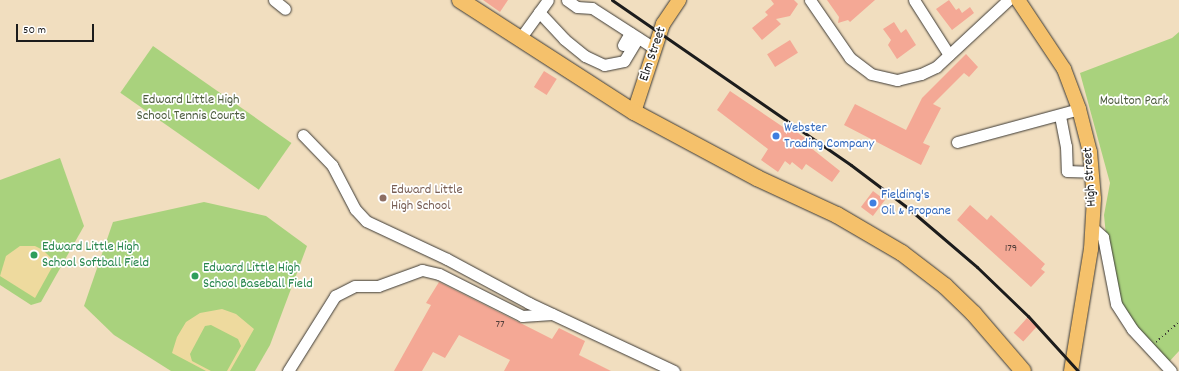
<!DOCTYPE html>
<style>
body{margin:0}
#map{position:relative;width:1179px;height:371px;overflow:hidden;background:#f1debf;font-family:Dekko,sans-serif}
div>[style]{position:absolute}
.green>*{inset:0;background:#a9d27d;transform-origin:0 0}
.sand>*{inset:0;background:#eeda9e}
.building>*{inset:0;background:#f4a895;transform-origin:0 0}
.path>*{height:2px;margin-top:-1px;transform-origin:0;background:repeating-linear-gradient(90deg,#3c3934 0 1px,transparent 0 4px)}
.roads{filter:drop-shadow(0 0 1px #3c3934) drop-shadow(0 0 1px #3c3934)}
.minor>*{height:11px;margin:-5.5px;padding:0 5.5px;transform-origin:5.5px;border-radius:5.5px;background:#fff}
.major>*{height:14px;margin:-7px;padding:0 7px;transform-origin:7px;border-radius:7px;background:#f5c16b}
.highway>*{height:16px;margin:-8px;padding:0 8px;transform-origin:8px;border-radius:8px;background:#f5c16b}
.rail>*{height:3px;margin:-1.5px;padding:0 1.5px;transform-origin:1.5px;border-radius:1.5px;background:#1c1c1c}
.dots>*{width:11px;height:11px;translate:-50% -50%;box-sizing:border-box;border:2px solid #fff;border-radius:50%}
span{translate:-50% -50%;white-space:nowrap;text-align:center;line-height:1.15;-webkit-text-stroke:3.5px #fff;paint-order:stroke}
.number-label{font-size:12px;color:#523f3a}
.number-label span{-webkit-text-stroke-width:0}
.street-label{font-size:14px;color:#1c1c1c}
.park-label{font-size:14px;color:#4d5c3e}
.shop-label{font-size:14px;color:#366cbe}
.left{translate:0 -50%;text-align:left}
.education-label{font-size:14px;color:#785e54}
.leisure-label{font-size:14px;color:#27864d}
.scale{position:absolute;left:16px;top:24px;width:78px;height:18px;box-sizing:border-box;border:2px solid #1c1c1c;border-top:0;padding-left:5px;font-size:12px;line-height:14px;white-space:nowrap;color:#1c1c1c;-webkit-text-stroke:3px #fff;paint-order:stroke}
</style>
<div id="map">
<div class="green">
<div style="clip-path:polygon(1179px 32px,1179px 351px,1167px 364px,1113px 307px,1104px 215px,1110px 183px,1080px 73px,1172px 38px)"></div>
<div style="left:153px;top:46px;width:169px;height:57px;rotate:35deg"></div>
<div style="clip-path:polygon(60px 158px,84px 226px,41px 302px,31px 305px,0 285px,0 180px)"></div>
<div style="clip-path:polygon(204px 202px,266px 216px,307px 246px,270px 345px,255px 371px,171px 371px,114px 335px,84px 306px,113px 222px)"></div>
</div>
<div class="sand">
<div style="clip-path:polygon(20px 246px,35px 246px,43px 250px,55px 262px,35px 298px,0 276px,6px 256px)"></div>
<div style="clip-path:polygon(222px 309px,236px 314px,254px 329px,230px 371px,227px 371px,241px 346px,238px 339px,211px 325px,205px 326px,190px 354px,192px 361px,211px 371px,206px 371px,172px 353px,177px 337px,186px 322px,200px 313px)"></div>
</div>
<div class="building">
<div style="clip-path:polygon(483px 0,508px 0,500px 12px)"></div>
<div style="clip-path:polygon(771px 0,794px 0,798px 4px,790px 16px,776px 19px,781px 24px,762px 40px,752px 28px,768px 15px,765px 12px,774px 4px)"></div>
<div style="clip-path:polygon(827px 0,875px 0,850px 22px,848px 20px,838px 23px,839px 17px)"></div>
<div style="clip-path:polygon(949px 0,956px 10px,959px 8px,962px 13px,970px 7px,974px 13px,952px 30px,936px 9px)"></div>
<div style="clip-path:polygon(894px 22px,901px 33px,906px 29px,916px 45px,897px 59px,888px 45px,891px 40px,883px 29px)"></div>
<div style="left:790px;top:40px;width:15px;height:27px;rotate:58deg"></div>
<div style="clip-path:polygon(966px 54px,978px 67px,969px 77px,964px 73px,933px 104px,941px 108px,923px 143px,930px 146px,921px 165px,844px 125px,855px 104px,906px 130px,922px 98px)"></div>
<div style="left:544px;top:71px;width:15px;height:19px;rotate:32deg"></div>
<div style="clip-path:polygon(730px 91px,786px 129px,788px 126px,808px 140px,806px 144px,840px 171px,832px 182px,806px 164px,802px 170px,792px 162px,790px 165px,785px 161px,778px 172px,761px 160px,768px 149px,717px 110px)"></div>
<div style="left:873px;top:191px;width:15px;height:20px;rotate:37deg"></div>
<div style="clip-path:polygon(970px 205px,987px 220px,991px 215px,1045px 264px,1041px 269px,1045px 272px,1031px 287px,957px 220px)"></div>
<div style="clip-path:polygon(439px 282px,552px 339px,559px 328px,585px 341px,579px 355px,611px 371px,504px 371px,510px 360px,459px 335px,445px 358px,433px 352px,422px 371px,394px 371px,431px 305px,426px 303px)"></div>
<div style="left:1027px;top:318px;width:13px;height:20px;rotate:42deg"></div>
</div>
<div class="path">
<div style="left:1156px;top:342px;width:30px;rotate:-41deg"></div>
</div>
<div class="roads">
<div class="minor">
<div style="left:274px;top:0;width:14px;rotate:39deg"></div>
<div style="left:567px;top:0;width:12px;rotate:35deg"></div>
<div style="left:577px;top:7px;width:15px;rotate:4deg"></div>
<div style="left:592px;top:8px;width:74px;rotate:32.8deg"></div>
<div style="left:810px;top:0;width:70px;rotate:55.4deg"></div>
<div style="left:850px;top:58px;width:26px;rotate:37deg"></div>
<div style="left:871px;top:74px;width:27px;rotate:13deg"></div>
<div style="left:897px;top:80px;width:25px;rotate:-14deg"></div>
<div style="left:921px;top:74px;width:17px;rotate:-25deg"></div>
<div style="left:936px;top:67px;width:98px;rotate:-42.9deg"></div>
<div style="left:914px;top:0;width:65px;rotate:57.5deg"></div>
<div style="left:539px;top:12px;width:37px;rotate:47deg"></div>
<div style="left:564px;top:39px;width:27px;rotate:39deg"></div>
<div style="left:585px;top:56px;width:21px;rotate:25deg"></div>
<div style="left:604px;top:65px;width:20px;rotate:-11deg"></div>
<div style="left:624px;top:61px;width:27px;rotate:-59deg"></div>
<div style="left:519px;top:40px;width:49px;rotate:-54.1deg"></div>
<div style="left:623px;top:45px;width:14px;rotate:-60deg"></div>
<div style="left:1060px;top:116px;width:31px;rotate:79deg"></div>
<div style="left:1066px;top:146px;width:25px;rotate:88deg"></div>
<div style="left:1067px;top:171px;width:25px;rotate:2deg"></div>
<div style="left:303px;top:135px;width:42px;rotate:46deg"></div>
<div style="left:332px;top:165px;width:50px;rotate:62.4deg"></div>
<div style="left:355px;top:209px;width:16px;rotate:47deg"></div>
<div style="left:366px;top:221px;width:89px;rotate:25.1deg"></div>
<div style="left:447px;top:259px;width:93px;rotate:28.2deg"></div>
<div style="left:529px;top:303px;width:160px;rotate:25.1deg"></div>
<div style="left:957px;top:142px;width:126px;rotate:-15.1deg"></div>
<div style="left:1092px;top:227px;width:15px;rotate:42deg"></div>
<div style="left:1103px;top:237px;width:68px;rotate:79deg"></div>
<div style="left:1116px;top:304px;width:30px;rotate:57deg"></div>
<div style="left:1132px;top:329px;width:57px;rotate:47.1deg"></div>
<div style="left:288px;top:371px;width:89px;rotate:-57.9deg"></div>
<div style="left:335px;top:296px;width:22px;rotate:-27deg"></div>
<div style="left:355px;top:286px;width:23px"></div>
<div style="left:378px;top:286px;width:47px;rotate:-20deg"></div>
<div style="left:422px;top:270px;width:17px;rotate:13deg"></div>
<div style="left:439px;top:274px;width:93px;rotate:26.8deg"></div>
<div style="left:522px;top:316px;width:30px;rotate:-4deg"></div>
</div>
<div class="major">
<div style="left:1018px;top:0;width:83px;rotate:56.3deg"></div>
<div style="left:1064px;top:69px;width:43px;rotate:69.4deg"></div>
<div style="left:1079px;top:109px;width:44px;rotate:75.7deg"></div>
<div style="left:1090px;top:152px;width:47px;rotate:85.1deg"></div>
<div style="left:1094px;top:199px;width:50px;rotate:93.4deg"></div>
<div style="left:1091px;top:249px;width:124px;rotate:99.3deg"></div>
<div style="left:634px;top:112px;width:93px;rotate:-71.8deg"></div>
<div style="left:663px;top:24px;width:29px;rotate:-56deg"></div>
</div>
<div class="highway">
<div style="left:460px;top:0;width:207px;rotate:32.8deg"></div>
<div style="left:634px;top:112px;width:140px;rotate:28.2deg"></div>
<div style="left:757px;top:178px;width:88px;rotate:24.8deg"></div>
<div style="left:837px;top:215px;width:75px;rotate:30.3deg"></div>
<div style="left:902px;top:253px;width:54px;rotate:37.5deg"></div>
<div style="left:945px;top:286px;width:40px;rotate:44deg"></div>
<div style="left:974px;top:314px;width:75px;rotate:49.3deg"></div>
</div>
</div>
<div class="rail">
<div style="left:612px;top:0;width:290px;rotate:34.6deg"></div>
<div style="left:851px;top:165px;width:71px;rotate:37deg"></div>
<div style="left:908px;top:208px;width:91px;rotate:40.5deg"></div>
<div style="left:977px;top:267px;width:71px;rotate:43.9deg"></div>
<div style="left:1028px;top:316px;width:74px;rotate:47.7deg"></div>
</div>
<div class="dots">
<div style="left:776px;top:136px;background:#3f7fe0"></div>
<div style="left:383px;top:198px;background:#8d6e63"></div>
<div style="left:873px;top:203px;background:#3f7fe0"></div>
<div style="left:34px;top:255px;background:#2e9e5b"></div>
<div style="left:195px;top:276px;background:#2e9e5b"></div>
</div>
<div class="number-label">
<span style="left:1011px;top:249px">179</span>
<span style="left:500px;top:325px">77</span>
</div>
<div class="street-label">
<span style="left:653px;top:54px;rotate:-71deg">Elm Street</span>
<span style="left:1090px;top:177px;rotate:-94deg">High Street</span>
</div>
<div class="park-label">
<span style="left:191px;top:108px">Edward Little High<br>School Tennis Courts</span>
<span style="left:1134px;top:101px">Moulton Park</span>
</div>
<div class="shop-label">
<span class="left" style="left:784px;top:136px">Webster<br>Trading Company</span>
<span class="left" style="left:881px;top:203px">Fielding's<br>Oil &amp; Propane</span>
</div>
<div class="education-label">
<span class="left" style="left:391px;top:198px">Edward Little<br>High School</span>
</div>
<div class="leisure-label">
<span class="left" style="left:42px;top:255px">Edward Little High<br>School Softball Field</span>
<span class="left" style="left:203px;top:276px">Edward Little High<br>School Baseball Field</span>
</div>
<div class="scale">50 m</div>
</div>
